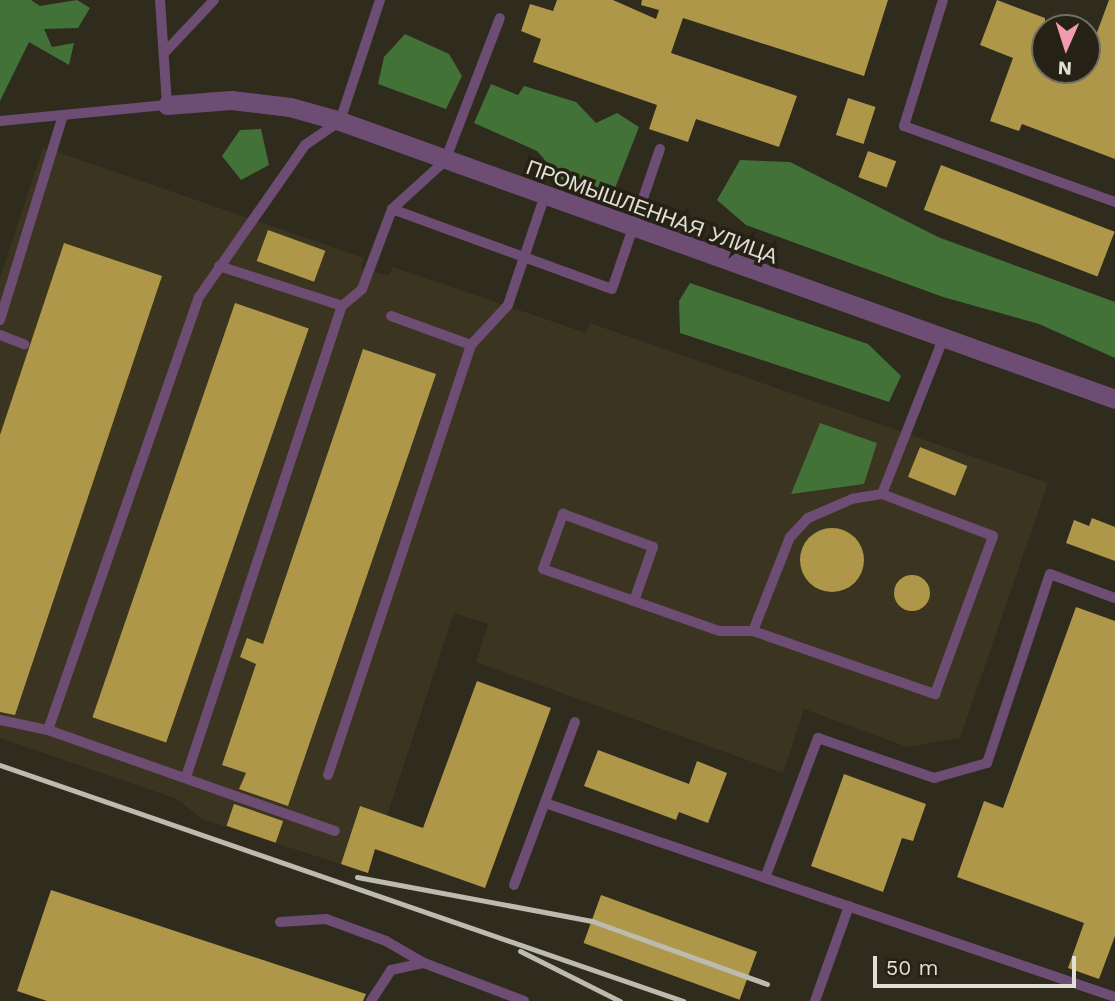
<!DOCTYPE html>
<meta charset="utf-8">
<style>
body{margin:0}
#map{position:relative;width:1115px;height:1001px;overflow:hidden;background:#2f2b1d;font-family:"Work Sans",sans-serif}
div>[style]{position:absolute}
.built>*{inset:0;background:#3a3420}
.forest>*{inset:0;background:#427238}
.building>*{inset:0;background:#af9749;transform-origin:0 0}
.round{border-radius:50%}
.service>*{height:10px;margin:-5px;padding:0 5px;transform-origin:5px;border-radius:5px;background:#6e4d74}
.minor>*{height:19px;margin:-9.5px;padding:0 9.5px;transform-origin:9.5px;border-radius:9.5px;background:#6e4d74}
.rail>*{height:5px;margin:-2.5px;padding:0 2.5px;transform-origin:2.5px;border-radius:2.5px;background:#bdbab0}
span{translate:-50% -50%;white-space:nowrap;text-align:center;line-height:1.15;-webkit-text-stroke:7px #252114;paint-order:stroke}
.street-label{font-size:21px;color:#e1dfd6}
.north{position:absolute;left:1031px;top:14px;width:70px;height:70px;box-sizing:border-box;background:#252114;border:2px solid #706d62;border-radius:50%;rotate:183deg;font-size:19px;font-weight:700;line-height:28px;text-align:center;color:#e1dfd6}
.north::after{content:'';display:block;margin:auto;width:24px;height:32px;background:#f19ab1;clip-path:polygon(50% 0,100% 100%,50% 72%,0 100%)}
.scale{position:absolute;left:873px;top:956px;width:203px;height:32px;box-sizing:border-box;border:4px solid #e1dfd6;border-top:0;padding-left:9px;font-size:21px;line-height:24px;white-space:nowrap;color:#e1dfd6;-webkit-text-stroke:5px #252114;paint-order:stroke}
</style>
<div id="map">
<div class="built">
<div style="clip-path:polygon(43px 147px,364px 258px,361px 267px,388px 276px,393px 267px,586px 333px,590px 323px,1048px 483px,960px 738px,907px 747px,804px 709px,783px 773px,476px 662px,488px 624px,454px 613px,368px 873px,202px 819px,177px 799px,0 738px,0 278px)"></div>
</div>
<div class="forest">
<div style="clip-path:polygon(0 0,31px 0,40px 6px,77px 0,90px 8px,78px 28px,44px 29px,52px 47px,74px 43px,69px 65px,29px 42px,0 101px)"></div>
<div style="clip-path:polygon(405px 34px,449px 54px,462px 76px,446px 109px,378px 84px,384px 57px)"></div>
<div style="clip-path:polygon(491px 84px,518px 95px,524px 86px,576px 102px,596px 123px,617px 113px,639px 127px,612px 196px,564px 182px,537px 151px,474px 123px)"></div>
<div style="clip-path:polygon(261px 129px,269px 165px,241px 180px,222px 156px,240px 130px)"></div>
<div style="clip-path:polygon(740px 160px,790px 162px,938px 237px,1115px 302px,1115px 358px,1039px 324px,943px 297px,746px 225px,717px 200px)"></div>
<div style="clip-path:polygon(690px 283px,868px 344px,901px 376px,889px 402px,680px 333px,679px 301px)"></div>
<div style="clip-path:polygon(820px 423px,877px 443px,864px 484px,791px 494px)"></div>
</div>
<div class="building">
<div style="clip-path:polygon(557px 0,613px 0,656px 19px,659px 10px,641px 5px,642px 0,888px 0,864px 76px,683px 18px,671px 53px,797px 96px,779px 147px,696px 119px,688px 142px,649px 129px,657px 105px,533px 62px,541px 39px,521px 31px,530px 4px,553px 11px)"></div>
<div style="clip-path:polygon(997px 0,1045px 18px,1045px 70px,1087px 70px,1087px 32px,1096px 35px,1109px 0,1115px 0,1115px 159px,1022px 124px,1019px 131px,990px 121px,1013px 58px,980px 45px)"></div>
<div style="left:848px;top:98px;width:29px;height:39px;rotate:18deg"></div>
<div style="left:868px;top:151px;width:30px;height:28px;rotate:20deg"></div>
<div style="left:941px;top:165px;width:186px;height:48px;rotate:21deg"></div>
<div style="left:268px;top:230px;width:61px;height:33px;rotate:20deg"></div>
<div style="clip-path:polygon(64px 243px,162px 276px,15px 715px,0 712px,0 435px)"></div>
<div style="left:235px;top:303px;width:78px;height:438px;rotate:19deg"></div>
<div style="clip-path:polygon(363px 349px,436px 374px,288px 806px,239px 789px,246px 773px,222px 765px,256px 664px,240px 657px,247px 638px,263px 644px)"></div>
<div style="left:920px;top:447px;width:51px;height:32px;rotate:22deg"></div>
<div style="clip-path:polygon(1092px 518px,1115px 527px,1115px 561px,1066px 543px,1074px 520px,1089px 526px)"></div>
<div class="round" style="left:800px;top:528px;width:64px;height:64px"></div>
<div class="round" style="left:894px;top:575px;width:36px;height:36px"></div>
<div style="clip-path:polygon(1076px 607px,1115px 621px,1115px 936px,1099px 979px,1068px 968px,1084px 923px,957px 877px,984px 801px,1003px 808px)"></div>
<div style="clip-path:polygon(477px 681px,551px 708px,485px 888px,375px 849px,368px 873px,341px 864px,360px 806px,423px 828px)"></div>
<div style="clip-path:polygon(598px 750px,689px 784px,697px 761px,727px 773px,708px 823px,679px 812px,676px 820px,584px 786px)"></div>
<div style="clip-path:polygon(844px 774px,926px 804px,913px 841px,902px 838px,883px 892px,811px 866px)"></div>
<div style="left:234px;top:804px;width:52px;height:23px;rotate:19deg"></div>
<div style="clip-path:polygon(51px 890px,366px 994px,363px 1001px,47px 1001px,17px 991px)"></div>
<div style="left:601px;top:895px;width:166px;height:51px;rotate:20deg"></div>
</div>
<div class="service">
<div style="left:943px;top:0;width:132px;rotate:107.2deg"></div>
<div style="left:904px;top:126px;width:224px;rotate:19.8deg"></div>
<div style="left:166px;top:51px;width:70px;rotate:-46.7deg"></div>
<div style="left:0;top:121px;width:168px;rotate:-5.5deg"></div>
<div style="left:167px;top:105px;width:105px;rotate:-93.8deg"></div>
<div style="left:392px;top:209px;width:234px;rotate:20deg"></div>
<div style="left:612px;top:289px;width:148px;rotate:-71.1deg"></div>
<div style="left:219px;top:266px;width:129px;rotate:18deg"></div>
<div style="left:391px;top:316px;width:85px;rotate:19.9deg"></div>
<div style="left:0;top:320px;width:214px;rotate:-72.9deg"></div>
<div style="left:0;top:335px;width:26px;rotate:21deg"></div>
<div style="left:882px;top:494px;width:167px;rotate:-68.5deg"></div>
<div style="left:634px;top:601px;width:96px;rotate:-160.6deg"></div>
<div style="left:543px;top:569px;width:59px;rotate:-70deg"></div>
<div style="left:563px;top:514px;width:96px;rotate:20.1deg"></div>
<div style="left:653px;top:547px;width:57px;rotate:109.4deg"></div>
<div style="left:634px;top:601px;width:90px;rotate:19.4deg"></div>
<div style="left:719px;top:631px;width:34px"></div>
<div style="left:753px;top:631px;width:193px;rotate:19.1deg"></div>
<div style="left:935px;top:694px;width:168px;rotate:-69.8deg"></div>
<div style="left:993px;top:536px;width:119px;rotate:-159.3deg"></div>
<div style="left:882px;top:494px;width:30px;rotate:171deg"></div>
<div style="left:852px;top:499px;width:48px;rotate:156.6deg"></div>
<div style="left:808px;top:518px;width:26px;rotate:133deg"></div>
<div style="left:790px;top:537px;width:101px;rotate:111.5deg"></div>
<div style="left:0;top:720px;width:49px;rotate:11.8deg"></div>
<div style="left:48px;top:730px;width:304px;rotate:19.4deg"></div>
<div style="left:48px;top:730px;width:459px;rotate:-70.8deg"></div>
<div style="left:199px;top:297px;width:185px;rotate:-55.1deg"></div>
<div style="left:305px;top:145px;width:42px;rotate:-34.4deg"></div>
<div style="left:340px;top:121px;width:127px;rotate:-71.7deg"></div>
<div style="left:328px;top:775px;width:453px;rotate:-71.6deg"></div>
<div style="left:471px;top:345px;width:54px;rotate:-47.2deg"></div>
<div style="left:508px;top:305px;width:113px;rotate:-71.4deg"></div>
<div style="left:186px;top:777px;width:496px;rotate:-71.7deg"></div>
<div style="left:342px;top:306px;width:26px;rotate:-40deg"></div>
<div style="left:362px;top:289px;width:85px;rotate:-69.4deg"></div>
<div style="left:392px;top:209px;width:72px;rotate:-42.2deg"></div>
<div style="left:445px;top:161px;width:153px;rotate:-69deg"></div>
<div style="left:545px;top:803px;width:602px;rotate:18.8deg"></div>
<div style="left:765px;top:878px;width:150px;rotate:-69.3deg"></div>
<div style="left:818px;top:738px;width:123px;rotate:19deg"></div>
<div style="left:934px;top:778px;width:55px;rotate:-15.8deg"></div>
<div style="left:987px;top:763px;width:199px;rotate:-71.6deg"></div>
<div style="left:1050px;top:574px;width:69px;rotate:20.3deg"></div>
<div style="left:514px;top:885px;width:174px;rotate:-69.5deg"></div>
<div style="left:280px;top:922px;width:46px;rotate:-3.7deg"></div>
<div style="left:326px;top:919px;width:64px;rotate:20.1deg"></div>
<div style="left:386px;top:941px;width:44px;rotate:30.1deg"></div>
<div style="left:371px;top:1001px;width:37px;rotate:-57deg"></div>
<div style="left:391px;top:970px;width:34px;rotate:-12deg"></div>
<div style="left:424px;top:963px;width:107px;rotate:20.8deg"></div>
<div style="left:815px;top:1001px;width:101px;rotate:-70.3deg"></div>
</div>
<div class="minor">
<div style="left:167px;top:105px;width:64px;rotate:-4.5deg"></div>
<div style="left:231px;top:100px;width:59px;rotate:6.8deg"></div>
<div style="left:290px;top:107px;width:52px;rotate:15.6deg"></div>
<div style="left:340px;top:121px;width:823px;rotate:19.73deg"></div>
</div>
<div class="rail">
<div style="left:0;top:765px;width:723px;rotate:19.06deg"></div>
<div style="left:357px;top:877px;width:239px;rotate:10.6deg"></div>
<div style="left:592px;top:921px;width:186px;rotate:19.8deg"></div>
<div style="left:520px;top:951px;width:112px;rotate:26.6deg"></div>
</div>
<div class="street-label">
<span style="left:652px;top:212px;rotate:20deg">ПРОМЫШЛЕННАЯ УЛИЦА</span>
</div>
<div class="north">N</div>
<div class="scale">50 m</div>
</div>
